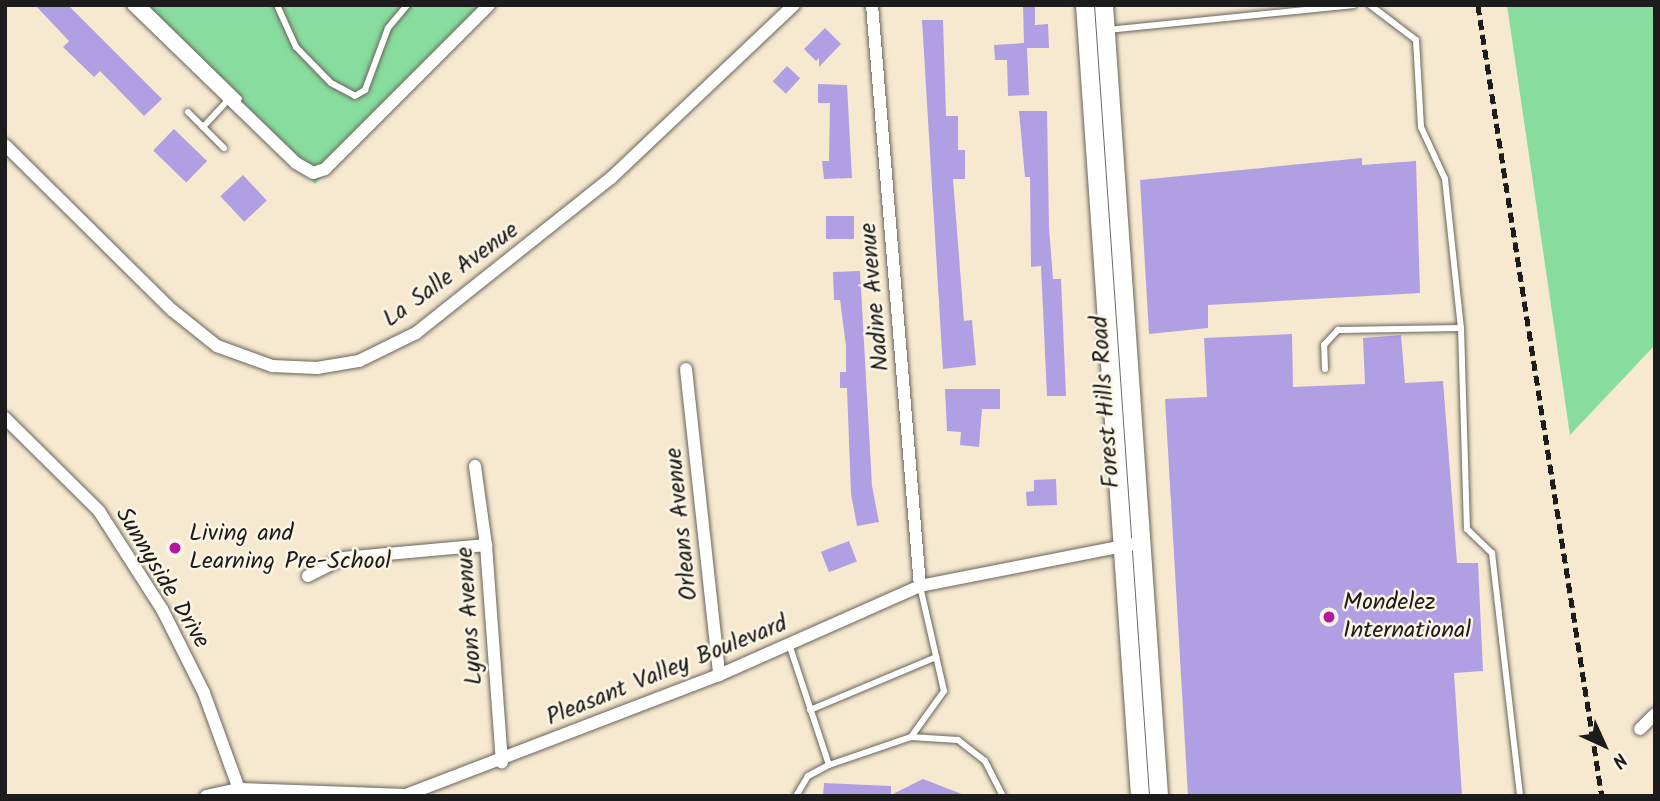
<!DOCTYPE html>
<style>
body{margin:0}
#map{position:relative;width:1660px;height:801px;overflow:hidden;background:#f6e9d0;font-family:Kalam,sans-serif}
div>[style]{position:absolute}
.green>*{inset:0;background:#88dc9e}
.building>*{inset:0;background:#b19fe4;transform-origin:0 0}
.roads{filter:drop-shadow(0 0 2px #68645b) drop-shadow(0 0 2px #68645b)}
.lane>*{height:6px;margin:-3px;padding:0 3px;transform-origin:3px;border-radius:3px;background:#fff}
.street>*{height:12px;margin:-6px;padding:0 6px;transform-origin:6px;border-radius:6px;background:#fff}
.secondary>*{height:18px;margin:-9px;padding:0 9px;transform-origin:9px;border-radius:9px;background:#fff}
.rail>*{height:4.5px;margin-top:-2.25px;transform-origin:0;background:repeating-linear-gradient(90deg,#1c1c1c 0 10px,transparent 0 15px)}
.dots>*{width:19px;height:19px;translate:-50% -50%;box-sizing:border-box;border:4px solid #fcf5e5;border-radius:50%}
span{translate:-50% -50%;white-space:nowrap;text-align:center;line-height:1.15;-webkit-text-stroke:5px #fcf5e5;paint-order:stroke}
.street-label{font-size:24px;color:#1c1c1c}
.poi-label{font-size:24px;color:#1c1c1c}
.left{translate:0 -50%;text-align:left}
.frame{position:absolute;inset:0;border:7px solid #1c1c1c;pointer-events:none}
.north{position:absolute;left:1569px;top:710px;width:70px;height:70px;-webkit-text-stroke:5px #fcf5e5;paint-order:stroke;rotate:135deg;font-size:19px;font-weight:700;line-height:28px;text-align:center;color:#1c1c1c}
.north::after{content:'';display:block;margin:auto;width:24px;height:32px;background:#1c1c1c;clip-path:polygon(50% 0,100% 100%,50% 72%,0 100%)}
</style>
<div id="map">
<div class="green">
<div style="clip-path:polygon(137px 5px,491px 5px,315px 184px)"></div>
<div style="clip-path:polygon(1507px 5px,1655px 5px,1655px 345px,1570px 435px)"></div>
</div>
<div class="building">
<div style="clip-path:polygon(35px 5px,68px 5px,162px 99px,144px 116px,100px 71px,94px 77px,63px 47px,69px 41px)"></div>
<div style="clip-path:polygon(1023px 5px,1035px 5px,1035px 25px,1048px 24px,1049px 48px,1027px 48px,1029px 95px,1008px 96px,1007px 60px,995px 60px,994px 45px,1024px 43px)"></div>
<div style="clip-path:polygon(922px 20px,943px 20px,946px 116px,958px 116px,958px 150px,965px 150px,965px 179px,953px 179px,964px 321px,972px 320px,976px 365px,943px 369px)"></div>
<div style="clip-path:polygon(825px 28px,841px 44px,819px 67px,819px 58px,816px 61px,804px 49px)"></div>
<div style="left:787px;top:66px;width:18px;height:21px;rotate:43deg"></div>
<div style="clip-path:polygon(818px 84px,847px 85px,852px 178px,824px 179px,822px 161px,829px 161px,830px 103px,818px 103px)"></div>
<div style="clip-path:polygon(1019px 111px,1047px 111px,1049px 227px,1053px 279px,1061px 279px,1066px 396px,1047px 396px,1041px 266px,1031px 267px,1030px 177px,1025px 177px)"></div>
<div style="left:174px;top:129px;width:46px;height:30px;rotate:44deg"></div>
<div style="clip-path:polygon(1362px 158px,1362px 165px,1416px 161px,1420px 293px,1208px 305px,1208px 328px,1149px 334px,1140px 180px)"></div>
<div style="left:243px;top:175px;width:35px;height:31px;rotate:47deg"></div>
<div style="left:826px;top:216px;width:28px;height:23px"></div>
<div style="clip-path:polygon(860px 271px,872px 486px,879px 522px,857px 526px,851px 494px,847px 388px,840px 388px,840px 372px,846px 372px,846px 346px,840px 300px,834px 300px,833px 272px)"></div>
<div style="clip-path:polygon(1292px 334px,1293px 387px,1365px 384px,1363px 338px,1401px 335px,1405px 383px,1443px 381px,1457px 563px,1478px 563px,1483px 671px,1454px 673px,1462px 796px,1188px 796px,1165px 399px,1207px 397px,1204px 338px)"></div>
<div style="clip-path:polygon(945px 389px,1000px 389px,1000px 409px,982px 409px,979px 447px,960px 445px,961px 432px,947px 431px)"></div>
<div style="clip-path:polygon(1056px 479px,1057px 505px,1027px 506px,1026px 492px,1034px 491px,1034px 480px)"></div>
<div style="left:849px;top:541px;width:22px;height:30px;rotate:69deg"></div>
<div style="clip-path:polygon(923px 779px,967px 796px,823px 796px,824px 783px,891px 786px,891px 795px)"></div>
</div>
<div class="roads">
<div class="lane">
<div style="left:143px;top:5px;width:134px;rotate:44.4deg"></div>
<div style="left:277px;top:5px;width:46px;rotate:65.7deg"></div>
<div style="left:296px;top:47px;width:50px;rotate:45.8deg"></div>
<div style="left:331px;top:83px;width:27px;rotate:28deg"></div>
<div style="left:355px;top:96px;width:12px;rotate:-31deg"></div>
<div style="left:365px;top:90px;width:66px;rotate:-69.6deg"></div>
<div style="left:388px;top:28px;width:30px;rotate:-50deg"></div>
<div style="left:1370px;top:5px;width:58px;rotate:37.3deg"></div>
<div style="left:1416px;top:40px;width:87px;rotate:86.7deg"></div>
<div style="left:1421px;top:127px;width:57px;rotate:65.2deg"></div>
<div style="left:1445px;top:179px;width:150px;rotate:83.9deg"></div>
<div style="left:1108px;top:30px;width:247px;rotate:-5.8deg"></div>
<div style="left:188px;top:112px;width:51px;rotate:45deg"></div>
<div style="left:203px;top:127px;width:40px;rotate:-47deg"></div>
<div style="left:1325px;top:369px;width:24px;rotate:-92deg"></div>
<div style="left:1324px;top:345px;width:21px;rotate:-47deg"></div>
<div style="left:1338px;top:330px;width:123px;rotate:-0.9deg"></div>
<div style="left:1461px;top:328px;width:201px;rotate:88.3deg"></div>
<div style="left:1467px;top:529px;width:35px;rotate:44deg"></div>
<div style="left:1492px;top:553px;width:245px;rotate:83.4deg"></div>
<div style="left:789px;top:644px;width:127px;rotate:71.7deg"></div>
<div style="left:810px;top:710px;width:137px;rotate:-22.8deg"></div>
<div style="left:911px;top:737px;width:57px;rotate:-54.3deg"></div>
<div style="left:944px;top:691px;width:108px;rotate:-102.9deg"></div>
<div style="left:796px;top:796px;width:23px;rotate:-59deg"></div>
<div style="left:808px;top:776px;width:24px;rotate:-28deg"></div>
<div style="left:829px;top:765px;width:87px;rotate:-18.9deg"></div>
<div style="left:911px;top:737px;width:47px;rotate:3.7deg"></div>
<div style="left:958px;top:740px;width:34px;rotate:38deg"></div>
<div style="left:985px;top:761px;width:39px;rotate:63deg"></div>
</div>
<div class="street">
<div style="left:133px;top:5px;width:227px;rotate:44.1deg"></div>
<div style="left:296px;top:163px;width:20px;rotate:30deg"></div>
<div style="left:313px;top:173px;width:13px;rotate:-18deg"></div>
<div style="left:325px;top:169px;width:232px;rotate:-45deg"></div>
<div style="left:872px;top:5px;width:583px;rotate:85.28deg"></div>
<div style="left:5px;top:145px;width:235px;rotate:44.7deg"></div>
<div style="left:172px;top:310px;width:58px;rotate:38.7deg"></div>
<div style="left:217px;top:346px;width:59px;rotate:20deg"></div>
<div style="left:272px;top:366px;width:45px;rotate:2.5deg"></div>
<div style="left:317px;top:368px;width:43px;rotate:-9.5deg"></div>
<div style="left:359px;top:361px;width:64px;rotate:-26.2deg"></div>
<div style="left:416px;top:333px;width:249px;rotate:-38.5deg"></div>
<div style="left:611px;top:178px;width:252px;rotate:-43.4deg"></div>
<div style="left:686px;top:369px;width:308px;rotate:83.8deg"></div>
<div style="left:5px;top:418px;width:132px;rotate:44.7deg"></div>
<div style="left:99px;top:511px;width:117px;rotate:57.3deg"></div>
<div style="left:162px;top:609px;width:94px;rotate:63.4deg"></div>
<div style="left:204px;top:693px;width:102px;rotate:70deg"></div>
<div style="left:475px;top:466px;width:80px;rotate:82.1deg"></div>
<div style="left:486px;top:545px;width:218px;rotate:85.8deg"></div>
<div style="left:308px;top:576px;width:39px;rotate:-27deg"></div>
<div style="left:343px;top:558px;width:144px;rotate:-5.2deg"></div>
<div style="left:1640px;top:729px;width:21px;rotate:-45deg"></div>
<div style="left:206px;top:796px;width:34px;rotate:-12deg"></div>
<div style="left:239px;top:789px;width:167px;rotate:2.1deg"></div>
<div style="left:406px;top:795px;width:335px;rotate:-21deg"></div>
<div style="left:719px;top:675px;width:220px;rotate:-23.9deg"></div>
<div style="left:920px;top:586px;width:224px;rotate:-11.1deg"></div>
</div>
<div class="secondary">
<div style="left:1085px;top:5px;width:793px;rotate:86.02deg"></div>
<div style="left:1104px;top:5px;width:793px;rotate:86.02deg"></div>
</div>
</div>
<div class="rail">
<div style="left:1478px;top:5px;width:801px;rotate:81.09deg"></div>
</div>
<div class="dots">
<div style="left:175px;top:548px;background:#b5179e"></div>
<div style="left:1329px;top:617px;background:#b5179e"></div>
</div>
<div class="street-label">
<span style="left:451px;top:275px;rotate:-36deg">La Salle Avenue</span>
<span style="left:875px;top:297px;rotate:-95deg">Nadine Avenue</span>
<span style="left:1106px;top:402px;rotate:-94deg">Forest Hills Road</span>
<span style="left:682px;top:524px;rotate:-96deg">Orleans Avenue</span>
<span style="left:162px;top:578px;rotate:59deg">Sunnyside Drive</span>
<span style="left:470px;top:616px;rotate:-94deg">Lyons Avenue</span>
<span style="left:667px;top:671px;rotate:-22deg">Pleasant Valley Boulevard</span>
</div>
<div class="poi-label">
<span class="left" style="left:189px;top:548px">Living and<br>Learning Pre-School</span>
<span class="left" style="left:1343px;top:617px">Mondelez<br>International</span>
</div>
<div class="frame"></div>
<div class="north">N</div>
</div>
